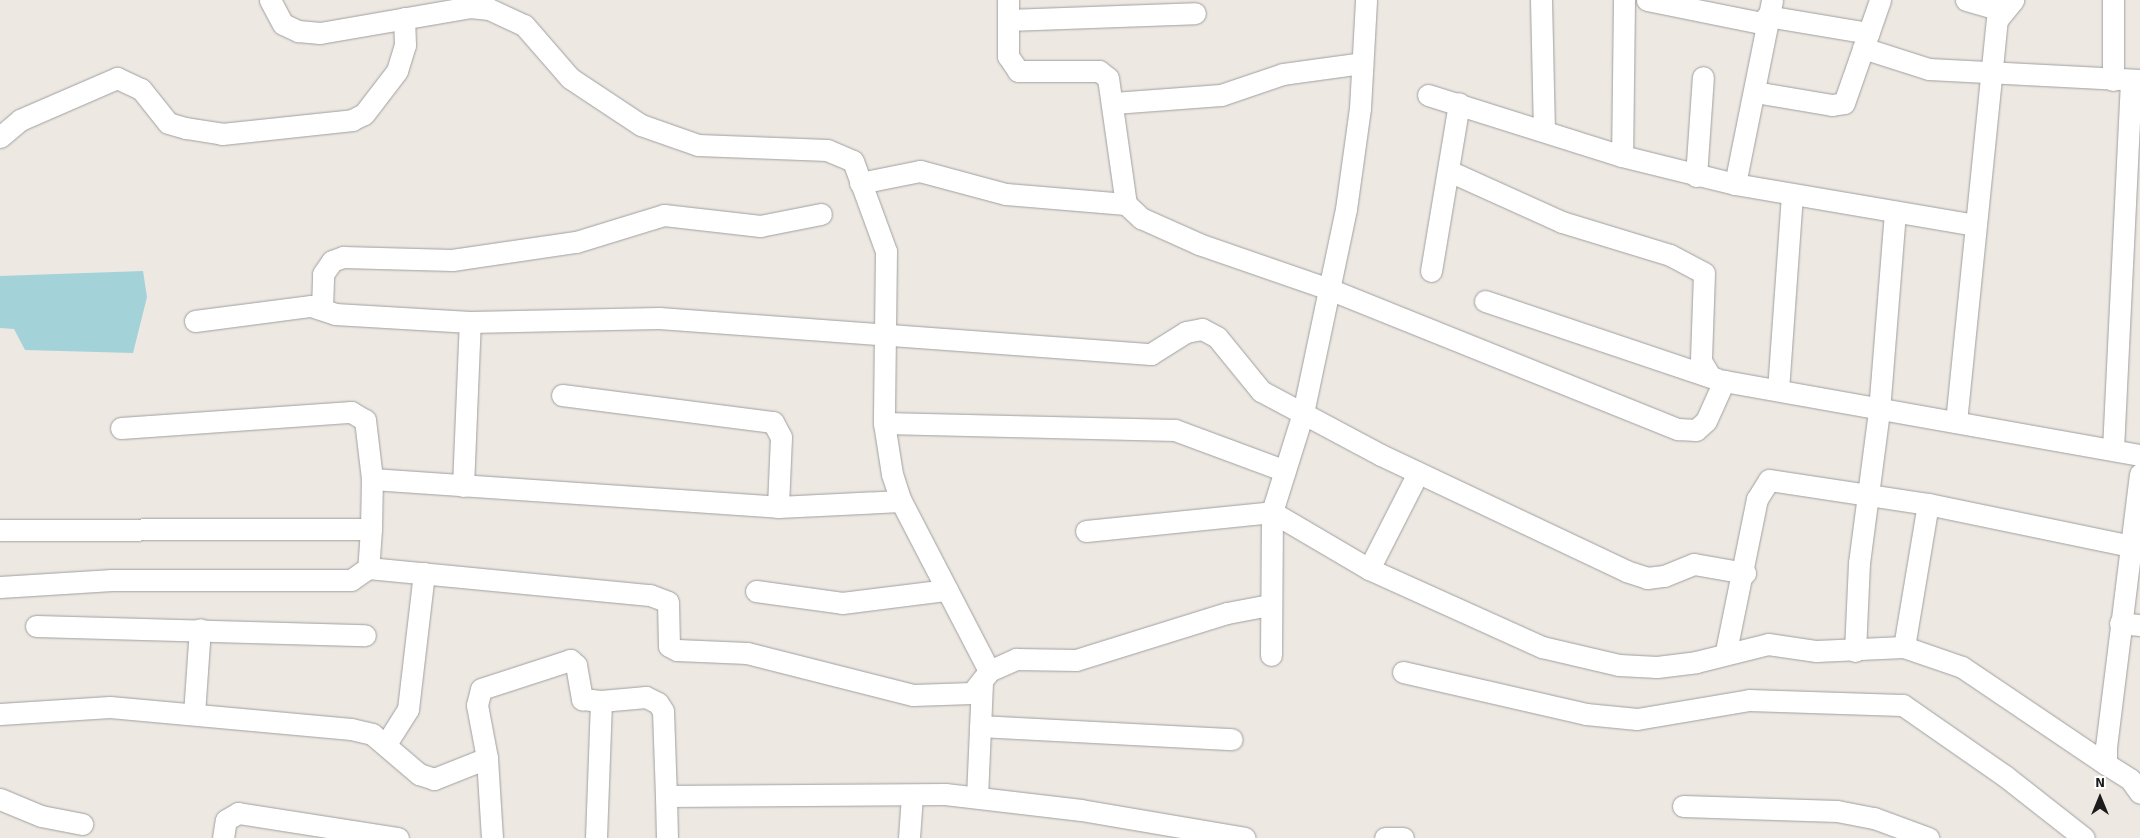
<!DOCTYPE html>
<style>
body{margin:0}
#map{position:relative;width:2140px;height:838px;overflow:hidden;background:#ede8e2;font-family:Signika,sans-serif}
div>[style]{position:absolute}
.water>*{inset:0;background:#a4d2d9}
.roads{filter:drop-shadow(0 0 1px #a0a0a0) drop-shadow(0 0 1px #a0a0a0)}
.minor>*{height:21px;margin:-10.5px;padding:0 10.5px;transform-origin:10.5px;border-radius:10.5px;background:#fff}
span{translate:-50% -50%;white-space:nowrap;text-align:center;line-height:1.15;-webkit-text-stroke:5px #fff;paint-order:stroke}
.north{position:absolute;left:2075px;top:773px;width:50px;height:50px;-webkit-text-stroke:4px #fff;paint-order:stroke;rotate:0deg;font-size:14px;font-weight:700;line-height:20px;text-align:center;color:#1c1c1c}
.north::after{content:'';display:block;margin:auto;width:18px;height:22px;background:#1c1c1c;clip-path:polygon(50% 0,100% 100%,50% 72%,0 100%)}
</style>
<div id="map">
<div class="water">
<div style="clip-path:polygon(143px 271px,147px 297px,133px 353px,25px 350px,14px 329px,0 328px,0 276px)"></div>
</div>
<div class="roads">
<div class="minor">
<div style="left:270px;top:0;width:27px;rotate:62deg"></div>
<div style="left:283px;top:24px;width:17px;rotate:25deg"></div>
<div style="left:298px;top:31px;width:22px;rotate:5deg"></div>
<div style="left:320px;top:33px;width:152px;rotate:-9.8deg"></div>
<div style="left:470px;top:7px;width:19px;rotate:6deg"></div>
<div style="left:489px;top:9px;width:38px;rotate:25deg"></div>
<div style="left:524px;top:25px;width:70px;rotate:49deg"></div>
<div style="left:570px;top:78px;width:85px;rotate:33.5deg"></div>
<div style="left:641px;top:125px;width:60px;rotate:19.3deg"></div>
<div style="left:698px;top:145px;width:129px;rotate:2.2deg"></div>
<div style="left:827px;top:150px;width:28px;rotate:23deg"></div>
<div style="left:853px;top:161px;width:96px;rotate:69.9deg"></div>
<div style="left:886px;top:251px;width:172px;rotate:90.7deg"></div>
<div style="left:884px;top:423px;width:52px;rotate:81.1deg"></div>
<div style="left:892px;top:474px;width:28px;rotate:72deg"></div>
<div style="left:901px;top:501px;width:191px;rotate:62.6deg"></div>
<div style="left:1008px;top:0;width:56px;rotate:90deg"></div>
<div style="left:1008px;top:56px;width:18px;rotate:56deg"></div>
<div style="left:1018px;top:71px;width:81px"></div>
<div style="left:1099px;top:71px;width:11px;rotate:38deg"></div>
<div style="left:1108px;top:78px;width:127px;rotate:81.9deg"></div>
<div style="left:1126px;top:204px;width:21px;rotate:43deg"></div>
<div style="left:1141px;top:218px;width:64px;rotate:24.1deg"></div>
<div style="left:1199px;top:244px;width:138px;rotate:19.1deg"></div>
<div style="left:1329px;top:289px;width:376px;rotate:21.9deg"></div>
<div style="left:1678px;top:429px;width:18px;rotate:3deg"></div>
<div style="left:1696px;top:430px;width:13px;rotate:-42deg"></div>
<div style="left:1706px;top:421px;width:44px;rotate:-65.8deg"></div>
<div style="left:1724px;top:381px;width:423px;rotate:10.1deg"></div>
<div style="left:1541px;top:0;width:129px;rotate:88.7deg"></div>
<div style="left:1624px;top:0;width:156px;rotate:90.7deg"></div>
<div style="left:1622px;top:156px;width:116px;rotate:13.9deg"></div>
<div style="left:1735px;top:184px;width:243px;rotate:9.7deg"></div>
<div style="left:1647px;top:0;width:121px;rotate:11.4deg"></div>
<div style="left:1966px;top:0;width:36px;rotate:16deg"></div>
<div style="left:1767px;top:16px;width:103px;rotate:9.5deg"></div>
<div style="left:1008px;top:20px;width:187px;rotate:-2.1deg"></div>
<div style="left:1863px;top:48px;width:69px;rotate:17.7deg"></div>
<div style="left:1929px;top:69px;width:211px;rotate:3deg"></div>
<div style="left:2113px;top:80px;width:80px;rotate:-90deg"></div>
<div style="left:1755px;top:92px;width:78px;rotate:9.6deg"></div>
<div style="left:1832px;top:105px;width:12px;rotate:-9deg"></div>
<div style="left:1844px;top:103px;width:109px;rotate:-70.7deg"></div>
<div style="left:1428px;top:95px;width:203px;rotate:17.5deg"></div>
<div style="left:1114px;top:103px;width:107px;rotate:-4.3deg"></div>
<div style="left:1221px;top:95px;width:65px;rotate:-18.7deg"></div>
<div style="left:1283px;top:74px;width:80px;rotate:-7.9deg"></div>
<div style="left:0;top:137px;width:26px;rotate:-40deg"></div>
<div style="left:20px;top:120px;width:106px;rotate:-23.4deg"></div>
<div style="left:117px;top:78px;width:26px;rotate:25deg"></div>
<div style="left:141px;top:89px;width:43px;rotate:51.5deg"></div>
<div style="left:168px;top:123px;width:19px;rotate:16deg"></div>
<div style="left:186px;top:128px;width:36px;rotate:9deg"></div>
<div style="left:222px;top:134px;width:131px;rotate:-6.1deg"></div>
<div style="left:352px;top:120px;width:13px;rotate:-27deg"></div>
<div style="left:364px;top:114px;width:54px;rotate:-52.5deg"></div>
<div style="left:397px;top:71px;width:27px;rotate:-73deg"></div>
<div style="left:405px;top:45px;width:27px;rotate:-92deg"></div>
<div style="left:1449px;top:171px;width:124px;rotate:24.3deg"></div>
<div style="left:1562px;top:222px;width:113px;rotate:17deg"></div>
<div style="left:1670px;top:255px;width:38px;rotate:28deg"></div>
<div style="left:1704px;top:273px;width:88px;rotate:92deg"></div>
<div style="left:1701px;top:361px;width:17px;rotate:59deg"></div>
<div style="left:1696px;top:176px;width:99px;rotate:-86deg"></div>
<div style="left:860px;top:183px;width:61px;rotate:-11.3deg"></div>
<div style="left:920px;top:171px;width:89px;rotate:15deg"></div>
<div style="left:1006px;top:194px;width:120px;rotate:4.8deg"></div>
<div style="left:1735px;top:184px;width:188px;rotate:-78.6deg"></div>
<div style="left:1431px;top:271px;width:170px;rotate:-80.5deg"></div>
<div style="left:1485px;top:301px;width:245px;rotate:18.6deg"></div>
<div style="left:322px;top:308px;width:34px;rotate:-88deg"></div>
<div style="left:323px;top:274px;width:16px;rotate:-55deg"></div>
<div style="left:332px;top:261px;width:12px;rotate:-20deg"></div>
<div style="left:343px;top:257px;width:109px;rotate:1.6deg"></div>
<div style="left:452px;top:260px;width:125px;rotate:-8.3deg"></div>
<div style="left:576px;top:242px;width:92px;rotate:-17.1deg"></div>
<div style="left:664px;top:215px;width:97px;rotate:6.5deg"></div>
<div style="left:760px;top:226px;width:62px;rotate:-11.1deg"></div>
<div style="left:195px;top:321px;width:117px;rotate:-7.4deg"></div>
<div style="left:311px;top:306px;width:25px;rotate:18deg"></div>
<div style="left:335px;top:314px;width:135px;rotate:3.4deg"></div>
<div style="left:470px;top:322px;width:189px;rotate:-1.2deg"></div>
<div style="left:659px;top:318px;width:493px;rotate:4.2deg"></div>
<div style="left:1151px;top:354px;width:41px;rotate:-32.2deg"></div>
<div style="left:1186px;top:332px;width:16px;rotate:-11deg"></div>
<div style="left:1202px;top:329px;width:17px;rotate:28deg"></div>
<div style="left:1217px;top:337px;width:70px;rotate:50.8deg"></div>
<div style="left:1261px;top:391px;width:136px;rotate:28.1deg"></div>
<div style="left:1381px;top:455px;width:271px;rotate:25.3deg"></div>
<div style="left:1626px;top:571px;width:22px;rotate:18deg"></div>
<div style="left:1647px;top:578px;width:17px;rotate:-7deg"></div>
<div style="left:1664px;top:576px;width:32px;rotate:-22deg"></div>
<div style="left:1694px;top:564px;width:52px;rotate:10deg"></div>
<div style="left:1778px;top:390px;width:196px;rotate:-85.9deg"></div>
<div style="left:562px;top:395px;width:213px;rotate:7.3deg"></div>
<div style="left:773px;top:422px;width:17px;rotate:62deg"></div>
<div style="left:781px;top:437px;width:70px;rotate:92.5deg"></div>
<div style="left:1956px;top:422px;width:404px;rotate:-84.2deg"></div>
<div style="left:1997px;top:20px;width:26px;rotate:-51deg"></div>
<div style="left:884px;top:423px;width:291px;rotate:1.4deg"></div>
<div style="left:1175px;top:430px;width:117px;rotate:20.4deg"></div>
<div style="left:121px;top:428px;width:231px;rotate:-4deg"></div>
<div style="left:351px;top:412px;width:16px;rotate:30deg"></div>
<div style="left:365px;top:420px;width:59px;rotate:83.2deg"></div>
<div style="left:372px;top:479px;width:407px;rotate:3.9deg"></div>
<div style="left:778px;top:507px;width:123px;rotate:-2.8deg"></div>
<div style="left:2113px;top:449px;width:369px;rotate:-87.2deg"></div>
<div style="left:2140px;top:474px;width:274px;rotate:97.1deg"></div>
<div style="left:2106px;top:746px;width:18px;rotate:90deg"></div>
<div style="left:2106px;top:764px;width:28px;rotate:32deg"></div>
<div style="left:2130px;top:779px;width:17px;rotate:54deg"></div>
<div style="left:463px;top:486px;width:164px;rotate:-87.6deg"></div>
<div style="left:371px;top:529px;width:39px;rotate:94deg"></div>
<div style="left:368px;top:568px;width:283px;rotate:5.5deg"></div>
<div style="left:650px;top:595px;width:19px;rotate:21deg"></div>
<div style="left:668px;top:602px;width:44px;rotate:88.7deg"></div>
<div style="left:669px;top:646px;width:9px;rotate:27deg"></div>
<div style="left:677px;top:650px;width:70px;rotate:2.5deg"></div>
<div style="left:747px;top:653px;width:171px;rotate:14.2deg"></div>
<div style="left:913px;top:695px;width:59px;rotate:-1.9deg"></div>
<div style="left:972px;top:693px;width:28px;rotate:-52deg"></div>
<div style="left:989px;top:671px;width:30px;rotate:-24deg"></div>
<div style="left:1016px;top:659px;width:60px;rotate:1deg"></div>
<div style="left:1076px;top:660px;width:158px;rotate:-17.3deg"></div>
<div style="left:1227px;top:613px;width:43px;rotate:-10.8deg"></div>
<div style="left:0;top:530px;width:371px;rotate:-0.2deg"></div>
<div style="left:371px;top:529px;width:50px;rotate:-88.9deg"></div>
<div style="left:1086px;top:531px;width:187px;rotate:-5.8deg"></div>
<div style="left:1272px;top:512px;width:113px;rotate:30.4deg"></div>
<div style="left:1369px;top:569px;width:190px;rotate:24.3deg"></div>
<div style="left:1542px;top:647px;width:79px;rotate:13.2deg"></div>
<div style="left:1619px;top:665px;width:38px;rotate:3deg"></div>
<div style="left:1657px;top:667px;width:39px;rotate:-7deg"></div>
<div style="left:1696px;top:662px;width:74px;rotate:-14deg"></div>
<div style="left:1768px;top:644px;width:49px;rotate:8.3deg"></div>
<div style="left:1816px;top:651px;width:88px;rotate:-2.6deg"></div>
<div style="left:1904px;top:647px;width:61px;rotate:19deg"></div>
<div style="left:1962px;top:667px;width:174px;rotate:34deg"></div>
<div style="left:1369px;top:569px;width:108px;rotate:-63deg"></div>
<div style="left:0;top:587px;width:112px;rotate:-3.6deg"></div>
<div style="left:112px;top:580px;width:239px"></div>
<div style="left:351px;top:580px;width:21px;rotate:-35deg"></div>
<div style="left:756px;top:591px;width:87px;rotate:7.9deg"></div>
<div style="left:842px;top:603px;width:106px;rotate:-7.1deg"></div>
<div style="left:2120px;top:623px;width:20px;rotate:6deg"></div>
<div style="left:36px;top:626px;width:329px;rotate:1.6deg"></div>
<div style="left:1904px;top:647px;width:145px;rotate:-80.5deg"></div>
<div style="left:1726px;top:651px;width:155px;rotate:-78.5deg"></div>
<div style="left:1757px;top:499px;width:22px;rotate:-58deg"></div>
<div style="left:1769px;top:480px;width:161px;rotate:8.6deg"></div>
<div style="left:1928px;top:504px;width:217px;rotate:11.7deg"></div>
<div style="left:1855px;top:651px;width:88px;rotate:-87.4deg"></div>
<div style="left:1859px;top:563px;width:153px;rotate:-82.5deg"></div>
<div style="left:1879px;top:411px;width:200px;rotate:-85.4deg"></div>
<div style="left:1271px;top:655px;width:143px;rotate:-89.6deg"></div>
<div style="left:1272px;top:512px;width:104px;rotate:-72.6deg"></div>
<div style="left:1303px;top:413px;width:208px;rotate:-78.1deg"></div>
<div style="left:1346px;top:209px;width:102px;rotate:-82.1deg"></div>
<div style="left:1360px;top:108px;width:108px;rotate:-86.8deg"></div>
<div style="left:1403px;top:672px;width:188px;rotate:12.9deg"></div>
<div style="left:1586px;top:714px;width:51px;rotate:5.6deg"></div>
<div style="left:1637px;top:719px;width:114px;rotate:-9.6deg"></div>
<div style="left:1749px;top:700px;width:154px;rotate:1.9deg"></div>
<div style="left:1903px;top:705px;width:124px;rotate:34.8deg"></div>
<div style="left:2005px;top:776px;width:100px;rotate:38.1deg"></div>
<div style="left:0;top:714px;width:110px;rotate:-3.6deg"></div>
<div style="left:110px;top:707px;width:242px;rotate:5.2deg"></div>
<div style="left:351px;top:729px;width:22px;rotate:13deg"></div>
<div style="left:372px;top:734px;width:62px;rotate:40.4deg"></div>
<div style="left:419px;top:774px;width:16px;rotate:18deg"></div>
<div style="left:434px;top:779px;width:57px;rotate:-21.6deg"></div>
<div style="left:194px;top:714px;width:85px;rotate:-86deg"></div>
<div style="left:980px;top:726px;width:252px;rotate:3deg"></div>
<div style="left:386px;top:744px;width:41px;rotate:-57.8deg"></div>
<div style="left:408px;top:709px;width:137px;rotate:-83.3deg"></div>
<div style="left:977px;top:797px;width:113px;rotate:-87.5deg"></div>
<div style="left:0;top:799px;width:44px;rotate:22.5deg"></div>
<div style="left:41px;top:816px;width:42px;rotate:11deg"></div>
<div style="left:1683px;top:806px;width:154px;rotate:1.9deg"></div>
<div style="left:1837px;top:811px;width:38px;rotate:11deg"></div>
<div style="left:1874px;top:818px;width:58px;rotate:20.3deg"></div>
<div style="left:223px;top:838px;width:18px;rotate:-81deg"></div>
<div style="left:226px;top:820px;width:14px;rotate:-30deg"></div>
<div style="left:238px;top:813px;width:162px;rotate:8.9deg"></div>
<div style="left:492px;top:838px;width:80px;rotate:-93.6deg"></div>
<div style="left:487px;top:758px;width:54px;rotate:-100.7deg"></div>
<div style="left:477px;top:705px;width:16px;rotate:-76deg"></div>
<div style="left:481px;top:689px;width:94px;rotate:-18deg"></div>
<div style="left:570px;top:660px;width:8px;rotate:40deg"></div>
<div style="left:576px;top:665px;width:35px;rotate:80deg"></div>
<div style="left:582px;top:699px;width:19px;rotate:6deg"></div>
<div style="left:596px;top:838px;width:137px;rotate:-87.9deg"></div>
<div style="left:601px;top:701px;width:45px;rotate:-5.1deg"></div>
<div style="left:646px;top:697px;width:13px;rotate:27deg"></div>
<div style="left:658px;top:703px;width:9px;rotate:58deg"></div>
<div style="left:663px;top:711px;width:85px;rotate:88deg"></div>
<div style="left:667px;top:838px;width:42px;rotate:-91.4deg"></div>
<div style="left:666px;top:796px;width:279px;rotate:-0.4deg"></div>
<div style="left:945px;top:794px;width:137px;rotate:6.7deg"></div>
<div style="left:1081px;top:810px;width:166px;rotate:9.7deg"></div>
<div style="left:909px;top:838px;width:43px;rotate:-86deg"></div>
<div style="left:1385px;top:838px;width:18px"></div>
</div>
</div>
<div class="north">N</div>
</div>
